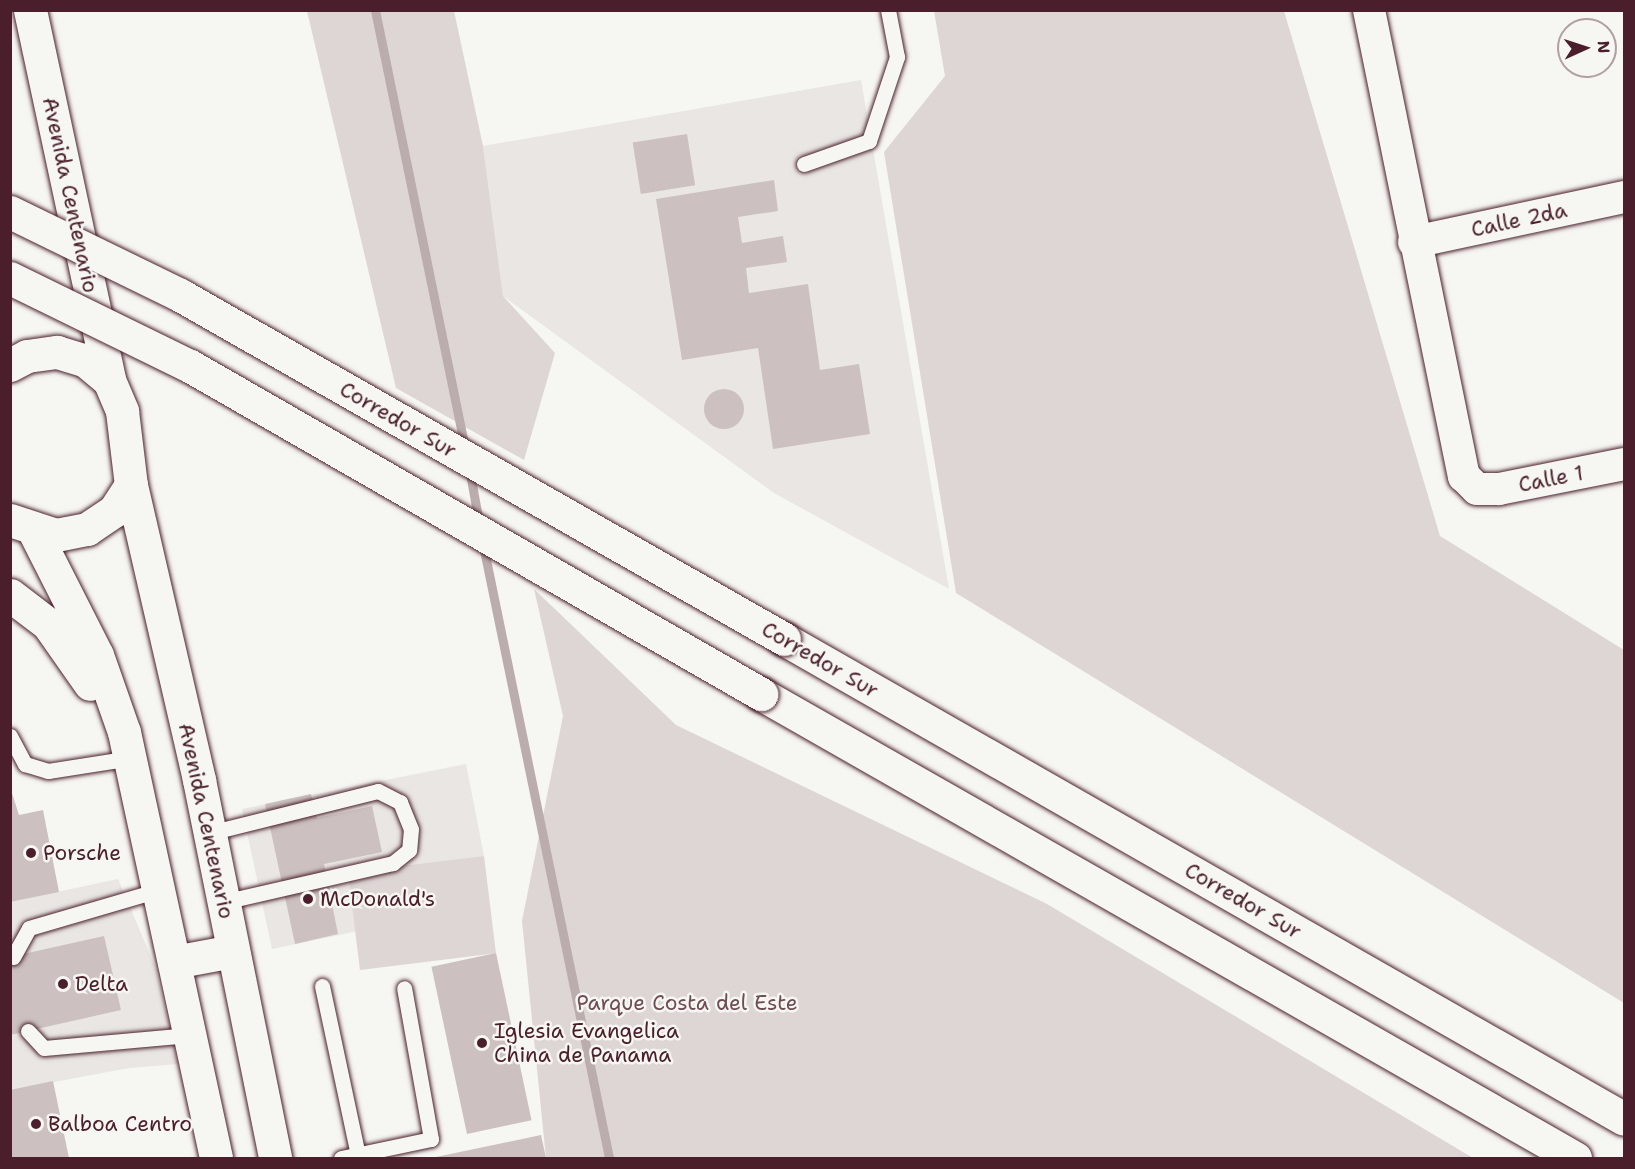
<!DOCTYPE html>
<style>
body{margin:0}
#map{position:relative;width:1635px;height:1169px;overflow:hidden;background:#f6f6f2;font-family:"Shantell Sans",sans-serif}
div>[style]{position:absolute}
.built>*{inset:0;background:#e9e6e3}
.green>*{inset:0;background:#ddd6d5;transform-origin:0 0}
.stream>*{height:9px;margin:-4.5px;padding:0 4.5px;transform-origin:4.5px;border-radius:4.5px;background:#bbadae}
.building>*{inset:0;background:#ccc1c0;transform-origin:0 0}
.round{border-radius:50%}
.roads{filter:drop-shadow(0 0 2px #4a1f2b) drop-shadow(0 0 2px #4a1f2b)}
.service>*{height:15px;margin:-7.5px;padding:0 7.5px;transform-origin:7.5px;border-radius:7.5px;background:#f6f6f2}
.minor>*{height:32px;margin:-16px;padding:0 16px;transform-origin:16px;border-radius:16px;background:#f6f6f2}
.secondary>*{height:33px;margin:-16.5px;padding:0 16.5px;transform-origin:16.5px;border-radius:16.5px;background:#f6f6f2}
.motorway>*{height:33px;margin:-16.5px;padding:0 16.5px;transform-origin:16.5px;border-radius:16.5px;background:#f6f6f2}
.bridges{filter:drop-shadow(0 0 2px #4a1f2b) drop-shadow(0 0 2px #4a1f2b)}
.motorway-bridge>*{height:33px;margin:-16.5px;padding:0 16.5px;transform-origin:16.5px;border-radius:16.5px;background:#f6f6f2}
.dots>*{width:16px;height:16px;translate:-50% -50%;box-sizing:border-box;border:3px solid #f6f6f2;border-radius:50%}
span{translate:-50% -50%;white-space:nowrap;text-align:center;line-height:1.15;-webkit-text-stroke:5px #f6f6f2;paint-order:stroke}
.street-label{font-size:21px;color:#4a1f2b}
.poi-label{font-size:21px;color:#4a1f2b}
.left{translate:0 -50%;text-align:left}
.park-label{font-size:21px;color:#6f4d56}
.frame{position:absolute;inset:0;border:12px solid #4a1f2b;pointer-events:none}
.north{position:absolute;left:1557px;top:18px;width:60px;height:60px;box-sizing:border-box;background:#f6f6f2;border:2px solid #b1a0a2;border-radius:50%;rotate:87deg;font-size:16px;font-weight:700;line-height:24px;text-align:center;color:#4a1f2b}
.north::after{content:'';display:block;margin:auto;width:21px;height:27px;background:#4a1f2b;clip-path:polygon(50% 0,100% 100%,50% 72%,0 100%)}
</style>
<div id="map">
<div class="built">
<div style="clip-path:polygon(861px 80px,949px 589px,774px 493px,503px 296px,483px 146px)"></div>
<div style="clip-path:polygon(466px 764px,484px 856px,351px 887px,358px 931px,272px 949px,242px 809px)"></div>
<div style="clip-path:polygon(118px 879px,155px 966px,178px 1064px,129px 1068px,11px 1090px,10px 902px)"></div>
</div>
<div class="green">
<div style="clip-path:polygon(307px 11px,454px 11px,483px 146px,503px 296px,555px 353px,524px 460px,396px 388px)"></div>
<div style="clip-path:polygon(934px 11px,1284px 11px,1440px 536px,1624px 650px,1624px 1003px,956px 593px,884px 152px,945px 76px)"></div>
<div style="clip-path:polygon(534px 589px,676px 725px,1047px 904px,1473px 1158px,546px 1158px,522px 921px,563px 716px)"></div>
<div style="left:484px;top:856px;width:98px;height:137px;rotate:83deg"></div>
</div>
<div class="stream">
<div style="left:375px;top:10px;width:448px;rotate:78.4deg"></div>
<div style="left:469px;top:468px;width:56px;rotate:79.7deg"></div>
<div style="left:483px;top:545px;width:626px;rotate:78.38deg"></div>
</div>
<div class="building">
<div style="left:687px;top:134px;width:52px;height:55px;rotate:81deg"></div>
<div style="clip-path:polygon(774px 180px,778px 211px,738px 217px,742px 243px,783px 236px,787px 262px,746px 268px,749px 293px,808px 284px,820px 370px,859px 364px,870px 434px,773px 449px,758px 348px,682px 360px,656px 199px)"></div>
<div class="round" style="left:704px;top:389px;width:40px;height:40px"></div>
<div style="clip-path:polygon(10px 787px,19px 815px,43px 810px,59px 892px,10px 902px)"></div>
<div style="clip-path:polygon(311px 794px,317px 818px,372px 806px,382px 852px,324px 864px,338px 934px,295px 944px,265px 804px)"></div>
<div style="clip-path:polygon(104px 936px,121px 1010px,10px 1035px,10px 957px)"></div>
<div style="left:496px;top:953px;width:171px;height:66px;rotate:78deg"></div>
<div style="clip-path:polygon(53px 1081px,69px 1158px,10px 1158px,10px 1090px)"></div>
<div style="clip-path:polygon(541px 1135px,546px 1158px,436px 1158px,436px 1157px)"></div>
</div>
<div class="roads">
<div class="service">
<div style="left:804px;top:164px;width:69px;rotate:-19.5deg"></div>
<div style="left:869px;top:141px;width:89px;rotate:-71.6deg"></div>
<div style="left:897px;top:57px;width:48px;rotate:-100.8deg"></div>
<div style="left:10px;top:736px;width:32px;rotate:62deg"></div>
<div style="left:25px;top:764px;width:24px;rotate:17deg"></div>
<div style="left:48px;top:771px;width:84px;rotate:-8.9deg"></div>
<div style="left:209px;top:833px;width:174px;rotate:-14deg"></div>
<div style="left:378px;top:791px;width:25px;rotate:27deg"></div>
<div style="left:400px;top:802px;width:29px;rotate:68deg"></div>
<div style="left:411px;top:829px;width:21px;rotate:95deg"></div>
<div style="left:409px;top:850px;width:21px;rotate:141deg"></div>
<div style="left:393px;top:863px;width:174px;rotate:167.1deg"></div>
<div style="left:13px;top:957px;width:33px;rotate:-61deg"></div>
<div style="left:29px;top:928px;width:135px;rotate:-16.3deg"></div>
<div style="left:322px;top:986px;width:173px;rotate:78deg"></div>
<div style="left:28px;top:1031px;width:23px;rotate:47deg"></div>
<div style="left:44px;top:1048px;width:146px;rotate:-5.1deg"></div>
<div style="left:341px;top:1158px;width:92px;rotate:-11.9deg"></div>
<div style="left:431px;top:1139px;width:153px;rotate:-100.1deg"></div>
</div>
<div class="minor">
<div style="left:1369px;top:10px;width:476px;rotate:78.5deg"></div>
<div style="left:1464px;top:476px;width:18px;rotate:45deg"></div>
<div style="left:1477px;top:489px;width:22px"></div>
<div style="left:1499px;top:489px;width:127px;rotate:-11.3deg"></div>
<div style="left:1414px;top:242px;width:215px;rotate:-12.1deg"></div>
</div>
<div class="secondary">
<div style="left:30px;top:10px;width:378px;rotate:77.9deg"></div>
<div style="left:10px;top:365px;width:19px;rotate:-28deg"></div>
<div style="left:27px;top:356px;width:30px;rotate:-8deg"></div>
<div style="left:57px;top:352px;width:30px;rotate:17deg"></div>
<div style="left:86px;top:361px;width:30px;rotate:40deg"></div>
<div style="left:109px;top:380px;width:34px;rotate:67deg"></div>
<div style="left:122px;top:411px;width:75px;rotate:83.1deg"></div>
<div style="left:131px;top:485px;width:303px;rotate:77deg"></div>
<div style="left:199px;top:780px;width:386px;rotate:78.6deg"></div>
<div style="left:10px;top:520px;width:48px;rotate:18.1deg"></div>
<div style="left:56px;top:535px;width:32px;rotate:-11deg"></div>
<div style="left:87px;top:529px;width:32px;rotate:-34deg"></div>
<div style="left:114px;top:511px;width:31px;rotate:-57deg"></div>
<div style="left:34px;top:531px;width:139px;rotate:63.1deg"></div>
<div style="left:97px;top:655px;width:82px;rotate:70.7deg"></div>
<div style="left:124px;top:732px;width:436px;rotate:77.8deg"></div>
<div style="left:10px;top:595px;width:48px;rotate:37.3deg"></div>
<div style="left:48px;top:624px;width:73px;rotate:55deg"></div>
<div style="left:174px;top:962px;width:60px;rotate:-10.6deg"></div>
</div>
<div class="motorway">
<div style="left:784px;top:639px;width:967px;rotate:29.74deg"></div>
<div style="left:761px;top:694px;width:937px;rotate:29.68deg"></div>
</div>
</div>
<div class="bridges">
<div class="motorway-bridge">
<div style="left:10px;top:212px;width:189px;rotate:26deg"></div>
<div style="left:180px;top:295px;width:695px;rotate:29.66deg"></div>
<div style="left:10px;top:278px;width:200px;rotate:26.1deg"></div>
<div style="left:190px;top:366px;width:659px;rotate:29.87deg"></div>
</div>
</div>
<div class="dots">
<div style="left:31px;top:853px;background:#4a1f2b"></div>
<div style="left:308px;top:899px;background:#4a1f2b"></div>
<div style="left:63px;top:984px;background:#4a1f2b"></div>
<div style="left:482px;top:1043px;background:#4a1f2b"></div>
<div style="left:36px;top:1124px;background:#4a1f2b"></div>
</div>
<div class="street-label">
<span style="left:70px;top:195px;rotate:78deg">Avenida Centenario</span>
<span style="left:1519px;top:220px;rotate:-12deg">Calle 2da</span>
<span style="left:398px;top:420px;rotate:30deg">Corredor Sur</span>
<span style="left:1551px;top:479px;rotate:-11deg">Calle 1</span>
<span style="left:820px;top:660px;rotate:30deg">Corredor Sur</span>
<span style="left:206px;top:821px;rotate:78deg">Avenida Centenario</span>
<span style="left:1243px;top:901px;rotate:30deg">Corredor Sur</span>
</div>
<div class="poi-label">
<span class="left" style="left:43px;top:853px">Porsche</span>
<span class="left" style="left:320px;top:899px">McDonald's</span>
<span class="left" style="left:75px;top:984px">Delta</span>
<span class="left" style="left:494px;top:1043px">Iglesia Evangelica<br>China de Panama</span>
<span class="left" style="left:48px;top:1124px">Balboa Centro</span>
</div>
<div class="park-label">
<span style="left:687px;top:1003px">Parque Costa del Este</span>
</div>
<div class="frame"></div>
<div class="north">N</div>
</div>
